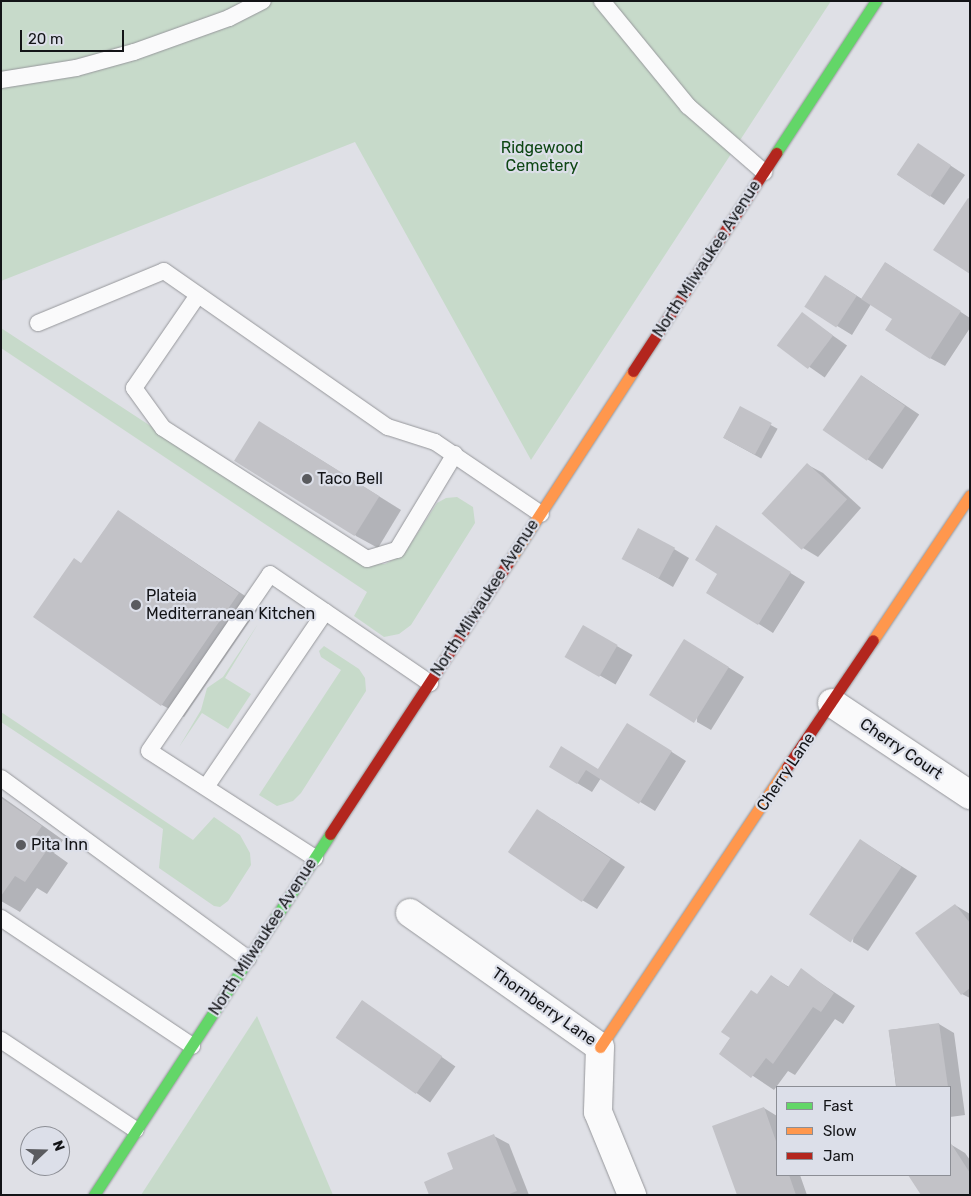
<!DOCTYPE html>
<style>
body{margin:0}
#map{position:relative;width:971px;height:1196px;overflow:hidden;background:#dfe0e6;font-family:Rubik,sans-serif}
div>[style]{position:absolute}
.green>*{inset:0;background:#c7daca}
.shadow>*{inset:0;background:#0003;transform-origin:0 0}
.building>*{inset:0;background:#c2c2c7;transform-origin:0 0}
.roads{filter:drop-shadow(0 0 1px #96979b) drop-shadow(0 0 1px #96979b)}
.lane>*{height:16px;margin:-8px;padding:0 8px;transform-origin:8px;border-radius:8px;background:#fafafb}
.street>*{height:28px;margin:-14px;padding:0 14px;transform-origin:14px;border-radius:14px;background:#fafafb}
.fast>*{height:11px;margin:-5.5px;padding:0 5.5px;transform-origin:5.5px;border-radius:5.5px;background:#63d668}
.slow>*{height:11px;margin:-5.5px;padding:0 5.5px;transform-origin:5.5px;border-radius:5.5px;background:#ff974d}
.jam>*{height:11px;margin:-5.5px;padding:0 5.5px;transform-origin:5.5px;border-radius:5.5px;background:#b3261e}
.dots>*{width:14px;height:14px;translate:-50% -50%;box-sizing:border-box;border:2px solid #dcdfe9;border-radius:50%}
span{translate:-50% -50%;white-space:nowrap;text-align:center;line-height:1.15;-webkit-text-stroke:4.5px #dcdfe9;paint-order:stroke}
.park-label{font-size:16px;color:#0f4715}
.street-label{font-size:16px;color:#131417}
.poi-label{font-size:16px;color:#131417}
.left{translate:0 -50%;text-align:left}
.frame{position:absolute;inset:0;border:2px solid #131417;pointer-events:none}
.legend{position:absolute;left:776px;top:1086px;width:175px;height:90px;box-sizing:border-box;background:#dcdfe9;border:1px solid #8c8e95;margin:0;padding:6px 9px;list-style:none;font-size:15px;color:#131417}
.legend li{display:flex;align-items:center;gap:10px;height:25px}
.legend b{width:25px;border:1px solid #8c8e95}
.north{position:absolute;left:20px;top:1126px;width:50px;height:50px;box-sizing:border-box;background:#dcdfe9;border:1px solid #8c8e95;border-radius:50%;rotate:69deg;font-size:14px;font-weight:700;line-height:20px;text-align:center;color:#131417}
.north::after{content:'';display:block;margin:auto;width:18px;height:22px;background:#5a5b5f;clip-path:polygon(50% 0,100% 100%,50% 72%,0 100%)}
.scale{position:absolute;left:20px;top:30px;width:104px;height:22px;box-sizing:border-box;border:2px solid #131417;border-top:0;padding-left:6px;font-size:15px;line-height:18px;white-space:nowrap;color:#131417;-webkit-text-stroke:4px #dcdfe9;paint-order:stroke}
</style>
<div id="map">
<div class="green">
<div style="clip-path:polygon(1px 1px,831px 1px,531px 460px,355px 142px,1px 281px)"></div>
<div style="clip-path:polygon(1px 328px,360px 563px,385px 564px,404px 554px,437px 503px,446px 498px,457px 497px,473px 507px,475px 523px,411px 625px,399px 634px,384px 637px,354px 616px,367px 592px,1px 348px)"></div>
<div style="clip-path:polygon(258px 624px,225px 678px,251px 694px,228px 729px,202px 713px,179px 747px,201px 710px,207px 688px,223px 677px)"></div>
<div style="clip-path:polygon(324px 646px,359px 669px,365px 678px,366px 691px,301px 793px,293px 801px,277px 806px,259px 795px,341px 670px,321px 657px,319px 651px)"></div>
<div style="clip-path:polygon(1px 712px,193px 840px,214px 817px,240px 835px,250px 853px,251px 865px,228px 901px,220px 907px,214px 906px,159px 868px,163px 829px,1px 722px)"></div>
<div style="clip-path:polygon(257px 1016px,333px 1195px,141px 1195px)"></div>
</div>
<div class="shadow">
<div style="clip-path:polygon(933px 154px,965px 175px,944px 205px,898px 175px)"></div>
<div style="clip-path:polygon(886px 263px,970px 318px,970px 328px,945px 366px,930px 358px,894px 319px,871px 304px,852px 335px,806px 307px,840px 285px,862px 299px)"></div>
<div style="left:802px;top:314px;width:55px;height:39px;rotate:35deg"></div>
<div style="left:862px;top:376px;width:69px;height:66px;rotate:34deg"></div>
<div style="left:740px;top:408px;width:43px;height:34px;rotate:29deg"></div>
<div style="clip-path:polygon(281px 435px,401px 510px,378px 548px,356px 536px)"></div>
<div style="clip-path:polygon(808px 465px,823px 473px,861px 508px,818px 557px,803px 548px,764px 514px)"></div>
<div style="clip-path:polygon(118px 511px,260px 606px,184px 717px,162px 705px,82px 564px)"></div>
<div style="clip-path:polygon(731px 536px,805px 582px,773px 633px,708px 592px,719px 574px)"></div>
<div style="clip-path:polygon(674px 549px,689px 558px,673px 587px,623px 558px)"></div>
<div style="left:584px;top:627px;width:56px;height:34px;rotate:30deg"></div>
<div style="clip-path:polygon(699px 649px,744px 677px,711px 730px,697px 722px)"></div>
<div style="clip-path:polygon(642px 733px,686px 761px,655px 811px,601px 778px,592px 792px,577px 783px,576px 757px,598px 770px)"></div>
<div style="clip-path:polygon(1px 796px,63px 840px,54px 853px,68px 863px,47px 894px,37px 888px,20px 912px,1px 901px)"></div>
<div style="clip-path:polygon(552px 819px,625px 867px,597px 909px,582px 900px)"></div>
<div style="clip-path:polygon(860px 840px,917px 876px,868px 951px,853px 942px)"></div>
<div style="clip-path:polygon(955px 905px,970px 914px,970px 998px,962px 994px)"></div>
<div style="clip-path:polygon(801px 970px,855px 1006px,843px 1024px,835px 1019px,795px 1075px,788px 1071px,774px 1090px,720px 1054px,771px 976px,789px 987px)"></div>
<div style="left:362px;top:1001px;width:114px;height:44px;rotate:35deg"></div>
<div style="clip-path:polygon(939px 1024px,954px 1033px,965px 1115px,950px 1117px,950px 1087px,896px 1087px,889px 1030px)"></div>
<div style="clip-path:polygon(764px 1108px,777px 1116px,777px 1175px,800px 1175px,807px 1195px,738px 1195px)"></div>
<div style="clip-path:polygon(494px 1136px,509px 1144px,529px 1195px,430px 1195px)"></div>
<div style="clip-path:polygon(950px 1144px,965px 1153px,970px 1160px,970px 1195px,922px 1195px,909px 1175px,950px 1175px)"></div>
</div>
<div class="building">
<div style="left:918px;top:143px;width:40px;height:38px;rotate:34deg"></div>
<div style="clip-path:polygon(968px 198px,970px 199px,970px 274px,933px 250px)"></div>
<div style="clip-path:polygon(885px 262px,961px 311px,930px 359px,885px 330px,892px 319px,861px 299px)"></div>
<div style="left:825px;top:275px;width:38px;height:38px;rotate:33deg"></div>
<div style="left:802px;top:312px;width:39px;height:42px;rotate:37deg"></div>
<div style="left:861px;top:375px;width:54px;height:67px;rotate:35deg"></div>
<div style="left:740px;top:406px;width:36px;height:36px;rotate:28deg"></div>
<div style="left:259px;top:421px;width:142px;height:47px;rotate:32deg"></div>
<div style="left:807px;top:463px;width:54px;height:68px;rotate:42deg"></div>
<div style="clip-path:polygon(118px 510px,239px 593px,161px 706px,33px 617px,74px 558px,81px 563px)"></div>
<div style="clip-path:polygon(716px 525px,791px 572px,758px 625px,706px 593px,717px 574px,695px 560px)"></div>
<div style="left:638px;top:528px;width:42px;height:35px;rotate:28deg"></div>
<div style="left:583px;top:625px;width:40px;height:37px;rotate:30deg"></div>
<div style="left:684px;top:639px;width:53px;height:66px;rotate:32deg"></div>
<div style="clip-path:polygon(627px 723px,672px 751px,639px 804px,586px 770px,577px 784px,549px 767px,561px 746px,598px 769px)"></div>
<div style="clip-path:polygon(1px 798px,42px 826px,33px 839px,47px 850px,25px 882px,15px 876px,1px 896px)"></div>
<div style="left:537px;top:809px;width:89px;height:52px;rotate:34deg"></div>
<div style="left:860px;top:839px;width:50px;height:91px;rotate:34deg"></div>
<div style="clip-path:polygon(955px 904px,970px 923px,970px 988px,961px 995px,915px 933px)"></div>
<div style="clip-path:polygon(801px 968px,834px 993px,821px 1012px,813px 1007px,773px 1064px,766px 1058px,751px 1078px,719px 1054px,730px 1038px,721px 1032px,751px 990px,757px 994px,771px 975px,788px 987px)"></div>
<div style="left:362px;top:1000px;width:98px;height:46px;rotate:35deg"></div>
<div style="left:939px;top:1023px;width:65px;height:51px;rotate:82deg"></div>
<div style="clip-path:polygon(764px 1107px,777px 1144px,777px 1175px,789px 1175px,796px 1195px,737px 1195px,712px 1126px)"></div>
<div style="clip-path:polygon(494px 1134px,517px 1191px,507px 1195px,429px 1195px,424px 1182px,453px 1169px,447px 1153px)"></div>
<div style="clip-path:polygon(950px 1142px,970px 1173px,970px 1195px,921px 1195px,908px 1175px,950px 1175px)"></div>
</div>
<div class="roads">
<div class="lane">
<div style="left:602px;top:1px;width:136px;rotate:50.7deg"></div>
<div style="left:688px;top:106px;width:101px;rotate:41deg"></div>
<div style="left:1px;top:80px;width:76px;rotate:-9.1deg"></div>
<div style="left:76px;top:68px;width:60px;rotate:-15.4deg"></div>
<div style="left:134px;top:52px;width:101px;rotate:-19.7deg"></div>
<div style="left:229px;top:18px;width:38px;rotate:-27deg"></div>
<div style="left:198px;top:295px;width:113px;rotate:124.5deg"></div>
<div style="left:134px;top:388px;width:49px;rotate:54.1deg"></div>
<div style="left:163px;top:428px;width:242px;rotate:32.7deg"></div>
<div style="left:367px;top:559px;width:31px;rotate:-17deg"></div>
<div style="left:397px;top:550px;width:112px;rotate:-58.9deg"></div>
<div style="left:38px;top:323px;width:136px;rotate:-22.4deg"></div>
<div style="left:164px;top:271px;width:273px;rotate:34.9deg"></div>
<div style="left:388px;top:427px;width:49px;rotate:17.7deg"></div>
<div style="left:435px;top:442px;width:128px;rotate:34.2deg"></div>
<div style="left:1px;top:778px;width:306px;rotate:36.2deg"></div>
<div style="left:206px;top:787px;width:212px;rotate:-55.8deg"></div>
<div style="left:315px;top:858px;width:197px;rotate:-147.2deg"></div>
<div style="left:149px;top:751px;width:214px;rotate:-55.6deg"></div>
<div style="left:270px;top:574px;width:194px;rotate:34.3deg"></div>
<div style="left:1px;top:918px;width:230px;rotate:33.8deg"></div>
<div style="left:1px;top:1040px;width:162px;rotate:33.7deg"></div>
</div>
<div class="street">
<div style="left:832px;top:703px;width:166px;rotate:33.7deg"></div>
<div style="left:410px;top:913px;width:232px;rotate:35.2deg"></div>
<div style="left:600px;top:1047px;width:65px;rotate:91.8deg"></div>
<div style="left:598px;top:1112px;width:90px;rotate:67.7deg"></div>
</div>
<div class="fast">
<div style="left:776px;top:153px;width:182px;rotate:-56.7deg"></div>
<div style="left:94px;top:1195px;width:431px;rotate:-56.8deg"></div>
</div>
<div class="slow">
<div style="left:508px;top:563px;width:229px;rotate:-56.9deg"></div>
<div style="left:873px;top:640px;width:174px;rotate:-56.2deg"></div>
<div style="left:600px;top:1047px;width:337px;rotate:-56.3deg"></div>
</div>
<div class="jam">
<div style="left:633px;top:371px;width:261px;rotate:-56.7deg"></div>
<div style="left:787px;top:767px;width:153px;rotate:-55.9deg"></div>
<div style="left:330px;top:834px;width:324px;rotate:-56.7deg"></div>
</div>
</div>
<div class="dots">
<div style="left:307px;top:479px;background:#5a5b5f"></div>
<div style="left:136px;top:605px;background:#5a5b5f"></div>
<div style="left:21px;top:845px;background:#5a5b5f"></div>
</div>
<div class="park-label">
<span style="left:542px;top:157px">Ridgewood<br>Cemetery</span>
</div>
<div class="street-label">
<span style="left:707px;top:259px;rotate:-57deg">North Milwaukee Avenue</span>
<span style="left:485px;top:598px;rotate:-57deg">North Milwaukee Avenue</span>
<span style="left:901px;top:749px;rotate:34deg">Cherry Court</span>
<span style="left:786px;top:772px;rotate:-56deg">Cherry Lane</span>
<span style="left:263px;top:937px;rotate:-57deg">North Milwaukee Avenue</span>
<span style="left:544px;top:1007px;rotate:35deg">Thornberry Lane</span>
</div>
<div class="poi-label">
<span class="left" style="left:317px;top:479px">Taco Bell</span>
<span class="left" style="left:146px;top:605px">Plateia<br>Mediterranean Kitchen</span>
<span class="left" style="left:31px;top:845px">Pita Inn</span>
</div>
<div class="frame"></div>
<ul class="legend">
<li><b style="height:6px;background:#63d668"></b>Fast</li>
<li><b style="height:6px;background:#ff974d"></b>Slow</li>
<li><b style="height:6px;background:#b3261e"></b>Jam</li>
</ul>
<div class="north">N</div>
<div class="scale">20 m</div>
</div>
